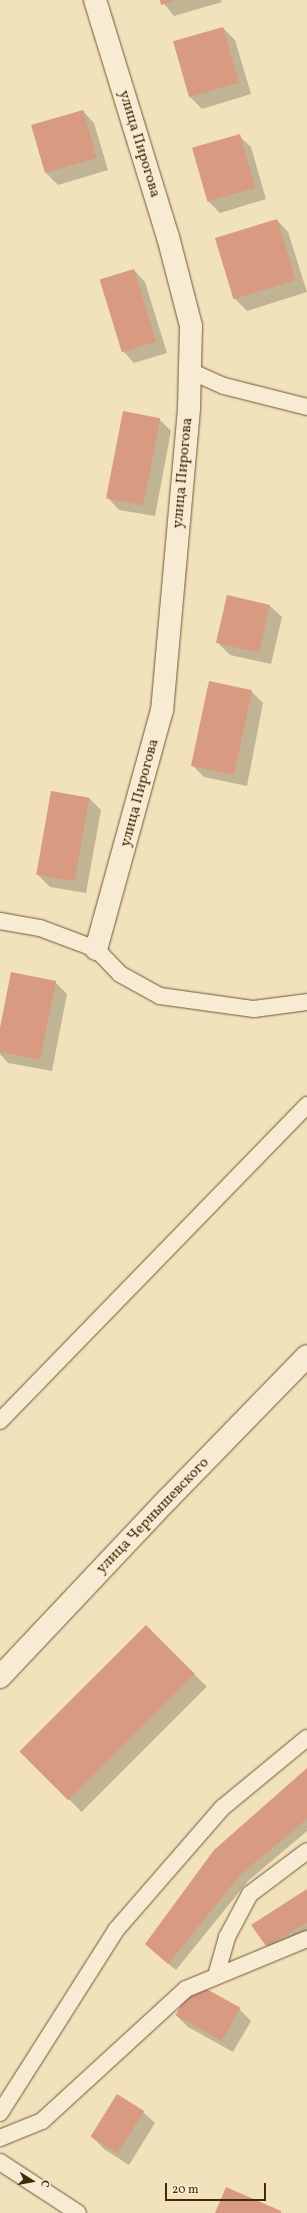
<!DOCTYPE html>
<meta charset="utf-8">
<style>
body{margin:0}
#map{position:relative;width:307px;height:2213px;overflow:hidden;background:#f2e2bb;font-family:Vollkorn,serif}
div>[style]{position:absolute}
.shadow>*{inset:0;background:#0003;transform-origin:0 0}
.building>*{inset:0;background:#d99a82;transform-origin:0 0}
.roads{filter:drop-shadow(0 0 1px #6f5836) drop-shadow(0 0 1px #6f5836)}
.lane>*{height:16px;margin:-8px;padding:0 8px;transform-origin:8px;border-radius:8px;background:#f7ecd3}
.street>*{height:22px;margin:-11px;padding:0 11px;transform-origin:11px;border-radius:11px;background:#f7ecd3}
.secondary>*{height:22px;margin:-11px;padding:0 11px;transform-origin:11px;border-radius:11px;background:#f7ecd3}
span{translate:-50% -50%;white-space:nowrap;text-align:center;line-height:1.15;-webkit-text-stroke:3px #f7ecd3;paint-order:stroke}
.street-label{font-size:15px;color:#432a09}
.north{position:absolute;left:12px;top:2161px;width:40px;height:40px;-webkit-text-stroke:3px #f7ecd3;paint-order:stroke;rotate:101deg;font-size:11px;font-weight:700;line-height:16px;text-align:center;color:#432a09}
.north::after{content:'';display:block;margin:auto;width:14px;height:18px;background:#432a09;clip-path:polygon(50% 0,100% 100%,50% 72%,0 100%)}
.scale{position:absolute;left:165px;top:2183px;width:101px;height:18px;box-sizing:border-box;border:2px solid #432a09;border-top:0;padding-left:5px;font-size:12px;line-height:14px;white-space:nowrap;color:#432a09;-webkit-text-stroke:3px #f7ecd3;paint-order:stroke}
</style>
<div id="map">
<div class="shadow">
<div style="clip-path:polygon(161px 0,221px 0,222px 2px,174px 16px)"></div>
<div style="clip-path:polygon(223px 28px,235px 40px,251px 94px,202px 109px,190px 97px)"></div>
<div style="clip-path:polygon(83px 111px,94px 123px,108px 170px,58px 185px,46px 173px)"></div>
<div style="clip-path:polygon(239px 136px,251px 147px,266px 199px,220px 213px,208px 201px)"></div>
<div style="clip-path:polygon(277px 220px,288px 232px,307px 292px,247px 311px,235px 299px)"></div>
<div style="clip-path:polygon(134px 270px,145px 282px,167px 353px,134px 363px,123px 351px)"></div>
<div style="clip-path:polygon(159px 419px,171px 431px,155px 516px,119px 510px,108px 498px)"></div>
<div style="clip-path:polygon(270px 606px,282px 617px,271px 664px,230px 655px,218px 643px)"></div>
<div style="clip-path:polygon(251px 691px,263px 703px,247px 786px,204px 777px,192px 765px)"></div>
<div style="clip-path:polygon(52px 792px,89px 798px,101px 810px,86px 893px,50px 887px,38px 875px)"></div>
<div style="clip-path:polygon(55px 982px,67px 994px,52px 1071px,8px 1063px,0 1054px,0 1033px)"></div>
<div style="left:146px;top:1626px;width:86px;height:177px;rotate:45deg"></div>
<div style="clip-path:polygon(307px 1769px,307px 1831px,248px 1881px,176px 1970px,153px 1951px)"></div>
<div style="clip-path:polygon(307px 1891px,307px 1934px,274px 1953px,253px 1925px)"></div>
<div style="clip-path:polygon(195px 1983px,239px 2009px,251px 2021px,233px 2052px,188px 2027px,176px 2015px)"></div>
<div style="clip-path:polygon(143px 2112px,155px 2123px,129px 2165px,104px 2149px,92px 2137px)"></div>
</div>
<div class="building">
<div style="clip-path:polygon(160px 0,176px 0,161px 5px)"></div>
<div style="left:223px;top:27px;width:58px;height:52px;rotate:74deg"></div>
<div style="left:83px;top:110px;width:50px;height:54px;rotate:74deg"></div>
<div style="left:240px;top:134px;width:56px;height:50px;rotate:74deg"></div>
<div style="left:277px;top:219px;width:64px;height:65px;rotate:73deg"></div>
<div style="left:134px;top:269px;width:76px;height:36px;rotate:73deg"></div>
<div style="left:123px;top:411px;width:38px;height:89px;rotate:11deg"></div>
<div style="left:227px;top:595px;width:44px;height:49px;rotate:13deg"></div>
<div style="left:209px;top:681px;width:44px;height:87px;rotate:12deg"></div>
<div style="left:51px;top:791px;width:39px;height:85px;rotate:10deg"></div>
<div style="clip-path:polygon(11px 972px,56px 981px,40px 1060px,0 1052px,0 1028px)"></div>
<div style="left:146px;top:1625px;width:69px;height:179px;rotate:45deg"></div>
<div style="clip-path:polygon(307px 1768px,307px 1819px,241px 1874px,168px 1964px,145px 1944px,214px 1850px)"></div>
<div style="clip-path:polygon(307px 1889px,307px 1923px,266px 1946px,251px 1925px)"></div>
<div style="left:194px;top:1982px;width:53px;height:38px;rotate:29deg"></div>
<div style="left:117px;top:2094px;width:32px;height:50px;rotate:32deg"></div>
<div style="clip-path:polygon(226px 2187px,281px 2211px,281px 2213px,215px 2213px)"></div>
</div>
<div class="roads">
<div class="lane">
<div style="left:190px;top:371px;width:37px;rotate:24deg"></div>
<div style="left:224px;top:386px;width:86px;rotate:14.2deg"></div>
<div style="left:0;top:921px;width:41px;rotate:9.9deg"></div>
<div style="left:40px;top:928px;width:60px;rotate:20.6deg"></div>
<div style="left:96px;top:949px;width:35px;rotate:46deg"></div>
<div style="left:120px;top:974px;width:46px;rotate:28.8deg"></div>
<div style="left:160px;top:996px;width:95px;rotate:7.9deg"></div>
<div style="left:254px;top:1009px;width:53px;rotate:-7.5deg"></div>
<div style="left:0;top:1421px;width:441px;rotate:-45.8deg"></div>
<div style="left:216px;top:1976px;width:41px;rotate:-74.2deg"></div>
<div style="left:227px;top:1937px;width:49px;rotate:-61.9deg"></div>
<div style="left:250px;top:1894px;width:71px;rotate:-37deg"></div>
<div style="left:0;top:2113px;width:217px;rotate:-57.6deg"></div>
<div style="left:116px;top:1930px;width:162px;rotate:-49deg"></div>
<div style="left:222px;top:1808px;width:110px;rotate:-39.5deg"></div>
<div style="left:0;top:2138px;width:45px;rotate:-22deg"></div>
<div style="left:42px;top:2121px;width:195px;rotate:-42.5deg"></div>
<div style="left:186px;top:1989px;width:131px;rotate:-22.5deg"></div>
<div style="left:0;top:2162px;width:93px;rotate:33.2deg"></div>
</div>
<div class="street">
<div style="left:95px;top:0;width:248px;rotate:72.9deg"></div>
<div style="left:168px;top:237px;width:92px;rotate:75.5deg"></div>
<div style="left:191px;top:326px;width:83px;rotate:91.4deg"></div>
<div style="left:189px;top:409px;width:302px;rotate:95.1deg"></div>
<div style="left:162px;top:710px;width:248px;rotate:105.4deg"></div>
</div>
<div class="secondary">
<div style="left:0;top:1677px;width:245px;rotate:-46.7deg"></div>
<div style="left:168px;top:1499px;width:199px;rotate:-45.8deg"></div>
</div>
</div>
<div class="street-label">
<span style="left:139px;top:144px;rotate:73deg">улица Пирогова</span>
<span style="left:183px;top:473px;rotate:-85deg">улица Пирогова</span>
<span style="left:140px;top:793px;rotate:-75deg">улица Пирогова</span>
<span style="left:153px;top:1516px;rotate:-46deg">улица Чернышевского</span>
</div>
<div class="north">С</div>
<div class="scale">20 m</div>
</div>
